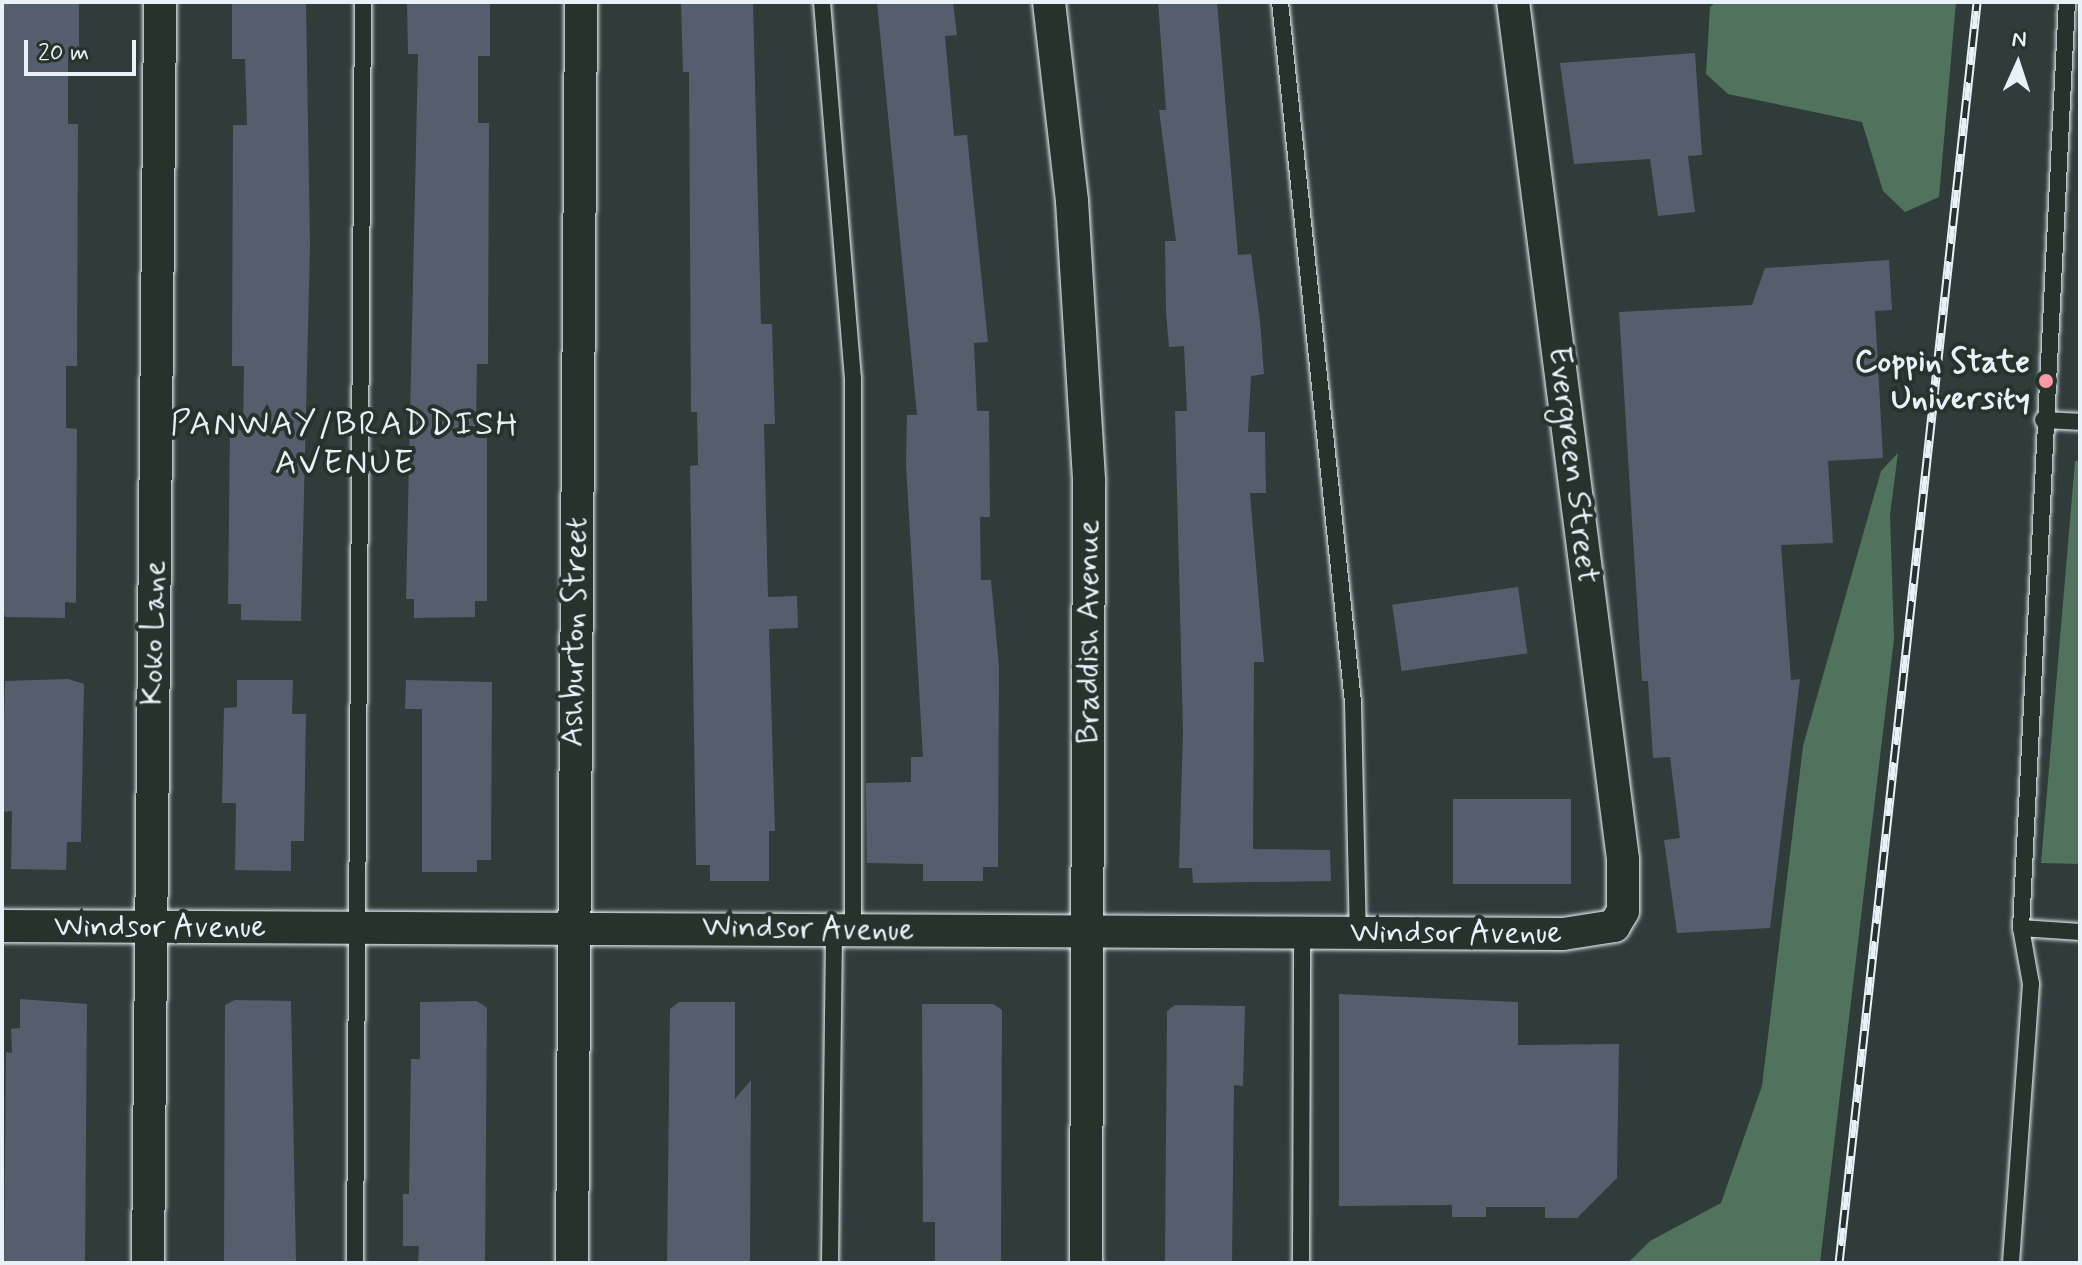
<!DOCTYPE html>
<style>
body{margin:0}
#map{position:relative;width:2082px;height:1265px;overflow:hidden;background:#2f3c3a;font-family:Mynerve,sans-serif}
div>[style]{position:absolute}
.green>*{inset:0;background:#51735e}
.building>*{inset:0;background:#535f6c;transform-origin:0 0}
.roads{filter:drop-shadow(0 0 2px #e8f1f8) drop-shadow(0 0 2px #e8f1f8)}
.service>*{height:16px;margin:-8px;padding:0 8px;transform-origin:8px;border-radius:8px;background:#26332d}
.minor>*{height:32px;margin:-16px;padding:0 16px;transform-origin:16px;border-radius:16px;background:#26332d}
.rail>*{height:9px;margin-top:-4.5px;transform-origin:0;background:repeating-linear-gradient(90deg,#26332d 0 18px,#e8f1f8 0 36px);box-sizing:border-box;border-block:2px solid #e8f1f8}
.dots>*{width:22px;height:22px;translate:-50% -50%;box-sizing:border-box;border:4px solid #26332d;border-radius:50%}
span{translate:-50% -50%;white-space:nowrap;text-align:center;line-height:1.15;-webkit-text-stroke:8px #26332d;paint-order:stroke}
.poi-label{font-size:32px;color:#e8f1f8;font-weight:700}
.right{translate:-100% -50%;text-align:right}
.street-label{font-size:32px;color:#e8f1f8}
.neighbourhood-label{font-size:34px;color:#e8f1f8;letter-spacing:2px}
.frame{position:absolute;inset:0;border:4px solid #e8f1f8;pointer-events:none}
.north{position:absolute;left:1978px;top:24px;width:80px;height:80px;-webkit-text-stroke:6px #26332d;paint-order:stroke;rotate:3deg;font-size:22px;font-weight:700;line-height:32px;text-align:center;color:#e8f1f8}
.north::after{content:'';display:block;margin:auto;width:28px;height:36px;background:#e8f1f8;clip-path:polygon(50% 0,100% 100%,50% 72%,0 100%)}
.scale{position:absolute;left:24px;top:40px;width:112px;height:36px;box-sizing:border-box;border:4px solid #e8f1f8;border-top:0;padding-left:10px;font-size:24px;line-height:28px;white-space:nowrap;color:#e8f1f8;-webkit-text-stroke:6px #26332d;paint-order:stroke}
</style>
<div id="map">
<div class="green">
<div style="clip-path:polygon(1716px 2px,1956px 2px,1939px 197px,1905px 212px,1883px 191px,1862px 122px,1728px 94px,1706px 74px,1710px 7px)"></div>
<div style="clip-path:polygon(1898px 453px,1890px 515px,1894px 639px,1820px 1263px,1628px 1263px,1650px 1241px,1721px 1203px,1762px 1086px,1803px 746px,1881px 471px)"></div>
<div style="clip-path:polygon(2075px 461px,2080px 461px,2080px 864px,2041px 863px)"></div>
</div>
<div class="building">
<div style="clip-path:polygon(2px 2px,79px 2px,79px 58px,68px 58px,68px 124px,78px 124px,77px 366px,66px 366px,66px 428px,77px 429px,76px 603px,65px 602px,65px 618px,5px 617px,3px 610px)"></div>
<div style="clip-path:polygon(232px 2px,306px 2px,310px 246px,301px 621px,241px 620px,241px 604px,228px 604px,230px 429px,243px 430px,244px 366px,232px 366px,233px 125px,247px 125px,245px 59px,232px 59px)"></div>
<div style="clip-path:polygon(407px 2px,490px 2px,490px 56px,478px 56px,478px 123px,489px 123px,488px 364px,477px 364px,476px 427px,487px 427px,487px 601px,475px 601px,475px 617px,414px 618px,414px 599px,406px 599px,418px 54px,408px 54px)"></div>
<div style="clip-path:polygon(681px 2px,753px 2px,761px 324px,772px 324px,775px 424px,764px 424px,768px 597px,797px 596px,798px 628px,769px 629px,775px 831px,769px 831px,769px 881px,710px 881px,710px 865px,696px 865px,690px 466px,698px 465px,697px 412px,691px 412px,689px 72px,683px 72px)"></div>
<div style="clip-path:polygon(877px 2px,953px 2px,957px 35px,945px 36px,954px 136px,967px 135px,988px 342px,974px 343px,977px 411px,989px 411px,990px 517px,980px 517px,981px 580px,991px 580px,999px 666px,998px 867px,983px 867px,983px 881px,923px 881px,923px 864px,867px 863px,866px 783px,911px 782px,911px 757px,923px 757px,906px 464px,907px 415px,917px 415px)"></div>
<div style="clip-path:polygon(1158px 2px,1217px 2px,1238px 255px,1251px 254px,1260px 321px,1264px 374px,1251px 376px,1248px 432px,1265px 432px,1266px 493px,1250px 493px,1264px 662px,1254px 662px,1253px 849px,1330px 850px,1331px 881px,1193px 883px,1192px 868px,1179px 868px,1183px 732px,1175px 411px,1187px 411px,1184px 346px,1169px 347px,1166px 312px,1165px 241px,1176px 241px,1159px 110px,1166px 110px)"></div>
<div style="clip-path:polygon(1695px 53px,1702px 155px,1688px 156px,1695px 212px,1658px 216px,1650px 159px,1574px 164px,1560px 63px)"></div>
<div style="clip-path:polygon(1889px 260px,1892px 310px,1875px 311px,1883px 458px,1828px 461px,1833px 543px,1781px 545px,1791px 680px,1800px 679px,1770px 928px,1677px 933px,1664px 840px,1680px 838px,1670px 757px,1653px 758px,1648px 681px,1642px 681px,1619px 312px,1752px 305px,1765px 268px)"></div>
<div style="left:1518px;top:587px;width:67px;height:127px;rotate:82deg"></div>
<div style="clip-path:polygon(68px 679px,84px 684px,81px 842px,67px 842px,66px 870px,11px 869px,12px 811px,2px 812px,5px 681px)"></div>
<div style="clip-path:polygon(237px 680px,293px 680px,292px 714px,306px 714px,304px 841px,291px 841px,291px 871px,235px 870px,236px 803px,222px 803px,224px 708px,237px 707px)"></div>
<div style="clip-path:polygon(406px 680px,492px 682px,491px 860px,477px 860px,477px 872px,422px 872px,422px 709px,405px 709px)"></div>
<div style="left:1453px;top:799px;width:118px;height:85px"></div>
<div style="clip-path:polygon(1339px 994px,1518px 1002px,1518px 1045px,1619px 1044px,1617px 1178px,1577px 1218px,1545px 1218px,1545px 1207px,1486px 1207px,1486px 1217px,1452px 1217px,1452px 1205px,1339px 1206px)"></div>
<div style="clip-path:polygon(20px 999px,87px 1004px,85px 1263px,4px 1263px,6px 1052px,12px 1053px,11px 1029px,20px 1028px)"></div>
<div style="clip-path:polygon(235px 1000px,291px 1001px,296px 1263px,224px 1263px,225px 1005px)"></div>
<div style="clip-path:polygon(477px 1001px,487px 1008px,485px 1263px,418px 1263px,419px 1246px,403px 1246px,403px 1194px,409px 1194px,411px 1059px,420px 1059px,420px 1002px)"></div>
<div style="clip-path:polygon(679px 1002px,735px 1002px,735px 1099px,751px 1080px,750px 1263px,667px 1263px,670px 1009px)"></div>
<div style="clip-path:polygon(922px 1004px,993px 1004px,1002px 1010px,1001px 1263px,935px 1263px,935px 1222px,923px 1222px)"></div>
<div style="clip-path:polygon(1175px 1005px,1245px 1006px,1243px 1086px,1234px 1085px,1232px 1263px,1165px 1263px,1167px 1011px)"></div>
</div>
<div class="roads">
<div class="service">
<div style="left:822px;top:2px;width:377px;rotate:85.3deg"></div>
<div style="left:853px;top:378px;width:551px;rotate:90deg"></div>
<div style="left:1280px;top:2px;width:705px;rotate:84.05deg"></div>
<div style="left:1353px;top:703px;width:231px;rotate:88.8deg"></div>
<div style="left:2043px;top:420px;width:37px;rotate:3deg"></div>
<div style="left:2021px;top:928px;width:59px;rotate:3.9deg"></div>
<div style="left:355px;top:1263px;width:1261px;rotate:-89.64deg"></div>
<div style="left:830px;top:1263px;width:334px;rotate:-89.3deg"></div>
<div style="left:1301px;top:1263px;width:330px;rotate:-89.8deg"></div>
<div style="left:2011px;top:1263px;width:280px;rotate:-85.9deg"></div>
<div style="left:2031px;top:984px;width:57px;rotate:-100.1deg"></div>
<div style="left:2021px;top:928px;width:927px;rotate:-87.16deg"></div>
</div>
<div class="minor">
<div style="left:1049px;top:2px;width:200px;rotate:83.4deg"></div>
<div style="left:1072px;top:201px;width:281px;rotate:86.5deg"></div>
<div style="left:1089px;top:481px;width:782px;rotate:90.22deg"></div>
<div style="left:2px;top:926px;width:1561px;rotate:0.29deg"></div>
<div style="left:1563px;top:934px;width:52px;rotate:-8.9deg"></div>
<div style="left:1614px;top:926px;width:17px;rotate:-59deg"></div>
<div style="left:1623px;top:911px;width:52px;rotate:-90deg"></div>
<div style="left:1623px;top:859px;width:864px;rotate:-97.31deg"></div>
<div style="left:148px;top:1263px;width:1261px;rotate:-89.45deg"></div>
<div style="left:572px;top:1263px;width:1261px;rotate:-89.59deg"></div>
</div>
</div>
<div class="rail">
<div style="left:1839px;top:1263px;width:1269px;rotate:-83.75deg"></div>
</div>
<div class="dots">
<div style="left:2046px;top:381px;background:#ff9aa2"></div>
</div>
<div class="poi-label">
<span class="right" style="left:2030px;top:381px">Coppin State<br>University</span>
</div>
<div class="street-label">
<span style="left:1573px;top:465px;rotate:83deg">Evergreen Street</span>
<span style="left:575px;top:632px;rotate:-89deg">Ashburton Street</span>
<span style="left:1089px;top:632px;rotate:-90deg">Braddish Avenue</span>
<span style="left:154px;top:633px;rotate:-89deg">Koko Lane</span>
<span style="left:160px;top:927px">Windsor Avenue</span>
<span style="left:808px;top:929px;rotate:1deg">Windsor Avenue</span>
<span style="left:1456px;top:933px">Windsor Avenue</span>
</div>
<div class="neighbourhood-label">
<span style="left:345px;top:444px">PANWAY/BRADDISH<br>AVENUE</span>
</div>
<div class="frame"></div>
<div class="north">N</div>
<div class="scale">20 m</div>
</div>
